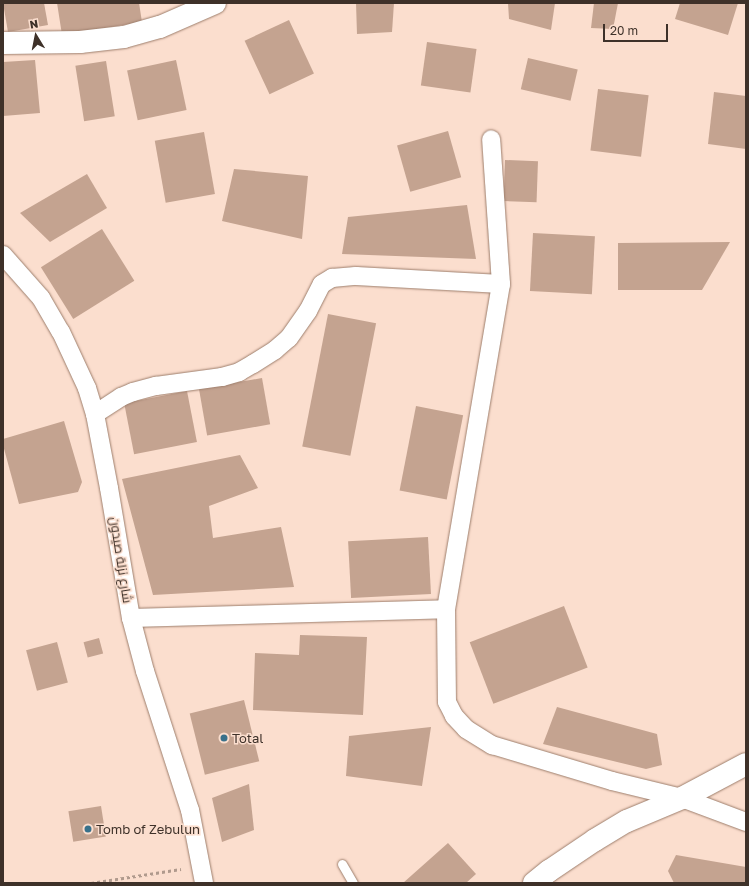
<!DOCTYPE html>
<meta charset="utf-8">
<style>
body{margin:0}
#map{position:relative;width:749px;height:886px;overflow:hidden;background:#fbdece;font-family:"Golos Text",Cairo,sans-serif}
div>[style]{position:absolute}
.building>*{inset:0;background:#c4a390;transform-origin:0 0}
.path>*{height:2.5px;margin-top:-1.25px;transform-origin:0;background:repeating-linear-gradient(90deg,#b09a8d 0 3px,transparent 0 6px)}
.roads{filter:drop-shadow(0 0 1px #9d7e6c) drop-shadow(0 0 1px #9d7e6c)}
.service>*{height:9px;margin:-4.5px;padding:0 4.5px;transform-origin:4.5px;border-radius:4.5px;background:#fff}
.minor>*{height:18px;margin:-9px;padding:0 9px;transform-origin:9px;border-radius:9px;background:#fff}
.tertiary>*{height:22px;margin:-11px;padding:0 11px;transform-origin:11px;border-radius:11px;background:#fff}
.dots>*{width:11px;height:11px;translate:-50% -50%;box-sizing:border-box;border:2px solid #fbdece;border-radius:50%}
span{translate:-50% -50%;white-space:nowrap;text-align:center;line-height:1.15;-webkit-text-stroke:3px #fbdece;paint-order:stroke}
.street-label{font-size:13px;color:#3e3129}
.poi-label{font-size:13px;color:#3e3129}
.left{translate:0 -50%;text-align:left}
.frame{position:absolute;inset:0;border:4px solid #3e3129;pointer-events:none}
.north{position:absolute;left:16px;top:16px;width:40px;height:40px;-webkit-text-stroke:3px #fbdece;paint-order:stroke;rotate:350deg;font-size:11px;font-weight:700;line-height:16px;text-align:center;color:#3e3129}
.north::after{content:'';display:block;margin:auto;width:14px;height:18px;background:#3e3129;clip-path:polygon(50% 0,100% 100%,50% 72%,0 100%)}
.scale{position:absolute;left:603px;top:24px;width:65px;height:18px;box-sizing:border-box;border:2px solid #3e3129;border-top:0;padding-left:5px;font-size:12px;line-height:14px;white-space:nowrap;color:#3e3129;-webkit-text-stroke:3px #fbdece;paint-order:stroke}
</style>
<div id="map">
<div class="building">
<div style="clip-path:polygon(3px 3px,44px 3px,48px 25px,8px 32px)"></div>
<div style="clip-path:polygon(57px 3px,139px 3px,142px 22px,62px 35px)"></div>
<div style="clip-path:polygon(356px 3px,394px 3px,392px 32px,357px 34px)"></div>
<div style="clip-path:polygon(508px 3px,555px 3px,551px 30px,509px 19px)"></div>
<div style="clip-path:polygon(594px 3px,618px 3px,613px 29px,591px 28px)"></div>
<div style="clip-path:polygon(680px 3px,738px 3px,728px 35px,675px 19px)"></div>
<div style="left:289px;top:20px;width:59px;height:49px;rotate:65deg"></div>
<div style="left:427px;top:42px;width:50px;height:44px;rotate:8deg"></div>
<div style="left:528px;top:58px;width:51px;height:32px;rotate:13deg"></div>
<div style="clip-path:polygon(35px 60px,40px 113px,3px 116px,3px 62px)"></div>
<div style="left:176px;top:60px;width:51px;height:50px;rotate:78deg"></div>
<div style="left:106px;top:61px;width:56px;height:31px;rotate:81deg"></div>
<div style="left:598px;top:89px;width:51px;height:62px;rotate:7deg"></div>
<div style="clip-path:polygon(714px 92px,746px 96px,746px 149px,708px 144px)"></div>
<div style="left:448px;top:131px;width:48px;height:53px;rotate:74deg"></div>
<div style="left:204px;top:132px;width:63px;height:50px;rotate:80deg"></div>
<div style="left:505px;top:160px;width:33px;height:41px;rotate:2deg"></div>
<div style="clip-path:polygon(234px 169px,308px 176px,302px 239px,222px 221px)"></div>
<div style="clip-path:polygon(87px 174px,107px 208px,50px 242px,20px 213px)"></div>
<div style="clip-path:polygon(467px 205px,476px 259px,342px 254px,348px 217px)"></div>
<div style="left:102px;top:229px;width:61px;height:72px;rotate:58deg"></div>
<div style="left:533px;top:233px;width:62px;height:58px;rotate:3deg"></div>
<div style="clip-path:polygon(730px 242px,702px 290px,618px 290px,618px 243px)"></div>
<div style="left:328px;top:314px;width:49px;height:135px;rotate:11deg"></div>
<div style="left:262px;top:378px;width:47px;height:64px;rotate:80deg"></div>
<div style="left:187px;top:391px;width:52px;height:64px;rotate:79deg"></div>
<div style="left:416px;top:406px;width:48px;height:86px;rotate:11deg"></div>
<div style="clip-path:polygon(64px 421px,82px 482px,78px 492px,19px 504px,3px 445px,3px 439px)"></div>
<div style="clip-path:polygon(240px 455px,258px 488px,209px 506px,213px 538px,281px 527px,294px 587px,153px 595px,122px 479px)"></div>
<div style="left:428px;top:537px;width:57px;height:80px;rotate:87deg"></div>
<div style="left:564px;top:606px;width:66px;height:101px;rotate:69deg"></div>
<div style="clip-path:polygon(300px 635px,367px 637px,363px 715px,253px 710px,255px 653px,299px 655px)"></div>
<div style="left:99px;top:638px;width:16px;height:16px;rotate:75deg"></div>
<div style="left:57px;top:642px;width:42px;height:32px;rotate:75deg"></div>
<div style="left:244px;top:700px;width:63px;height:56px;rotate:76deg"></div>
<div style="clip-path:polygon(557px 707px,657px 734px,662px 765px,646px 769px,543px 744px)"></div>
<div style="clip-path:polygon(431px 727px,422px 786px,346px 776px,349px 736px)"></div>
<div style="clip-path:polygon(249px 784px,254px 830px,222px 842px,212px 798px)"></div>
<div style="left:101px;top:806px;width:31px;height:33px;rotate:81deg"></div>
<div style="clip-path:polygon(448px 843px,476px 874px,466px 883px,403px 883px)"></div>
<div style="clip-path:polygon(676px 855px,746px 867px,746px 883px,674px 883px,668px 871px)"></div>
</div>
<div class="path">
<div style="left:91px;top:883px;width:91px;rotate:-8.8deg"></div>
</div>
<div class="roads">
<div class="service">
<div style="left:342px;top:864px;width:22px;rotate:60deg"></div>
</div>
<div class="minor">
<div style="left:3px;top:255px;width:57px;rotate:48.5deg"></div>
<div style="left:41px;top:298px;width:39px;rotate:60deg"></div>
<div style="left:61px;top:332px;width:62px;rotate:65.1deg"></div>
<div style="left:87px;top:388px;width:27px;rotate:73deg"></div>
<div style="left:95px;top:414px;width:75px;rotate:79.3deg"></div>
<div style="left:109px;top:488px;width:132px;rotate:80.4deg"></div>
<div style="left:131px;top:618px;width:55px;rotate:75.2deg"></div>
<div style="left:145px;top:671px;width:146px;rotate:72.1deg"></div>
<div style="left:190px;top:810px;width:74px;rotate:79.1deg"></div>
<div style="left:501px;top:284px;width:330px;rotate:99.6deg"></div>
<div style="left:446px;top:609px;width:93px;rotate:89.4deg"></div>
<div style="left:447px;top:702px;width:16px;rotate:63deg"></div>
<div style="left:454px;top:716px;width:18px;rotate:47deg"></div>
<div style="left:466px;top:729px;width:31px;rotate:32deg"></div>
<div style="left:492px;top:745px;width:125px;rotate:16.7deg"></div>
<div style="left:612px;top:781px;width:72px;rotate:13.7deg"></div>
<div style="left:682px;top:798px;width:68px;rotate:20.6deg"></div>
<div style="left:95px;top:414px;width:31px;rotate:-33deg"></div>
<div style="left:121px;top:397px;width:13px;rotate:-23deg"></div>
<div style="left:133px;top:392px;width:24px;rotate:-15deg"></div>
<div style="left:156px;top:386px;width:67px;rotate:-7.8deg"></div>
<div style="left:222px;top:377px;width:18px;rotate:-16deg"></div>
<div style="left:239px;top:372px;width:16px;rotate:-30deg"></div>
<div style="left:253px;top:364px;width:26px;rotate:-32deg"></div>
<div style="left:275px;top:350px;width:18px;rotate:-41deg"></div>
<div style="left:289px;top:338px;width:33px;rotate:-55deg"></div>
<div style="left:308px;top:311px;width:30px;rotate:-63deg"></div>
<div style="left:322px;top:284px;width:12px;rotate:-31deg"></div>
<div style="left:332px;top:278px;width:24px;rotate:-5deg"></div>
<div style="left:356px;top:276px;width:145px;rotate:3.2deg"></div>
<div style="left:501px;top:284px;width:145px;rotate:-93.9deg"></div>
<div style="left:131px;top:618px;width:315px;rotate:-1.6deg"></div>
</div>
<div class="tertiary">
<div style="left:3px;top:43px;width:77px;rotate:-0.7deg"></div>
<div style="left:80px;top:42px;width:44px;rotate:-6.5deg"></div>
<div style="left:124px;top:37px;width:37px;rotate:-16deg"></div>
<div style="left:160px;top:27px;width:60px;rotate:-23.6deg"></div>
<div style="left:534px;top:883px;width:19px;rotate:-39deg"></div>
<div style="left:549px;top:871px;width:55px;rotate:-34deg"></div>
<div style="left:595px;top:840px;width:37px;rotate:-31deg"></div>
<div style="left:627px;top:821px;width:60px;rotate:-22.7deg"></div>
<div style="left:682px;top:798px;width:72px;rotate:-28deg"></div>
</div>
</div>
<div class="dots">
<div style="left:224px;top:738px;background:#39718b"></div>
<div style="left:88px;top:829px;background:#39718b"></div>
</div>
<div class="street-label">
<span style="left:121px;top:560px;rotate:81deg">شارع نزلة صيدون</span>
</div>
<div class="poi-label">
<span class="left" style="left:232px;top:738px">Total</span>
<span class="left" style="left:96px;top:829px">Tomb of Zebulun</span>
</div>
<div class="frame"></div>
<div class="north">N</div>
<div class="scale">20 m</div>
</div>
